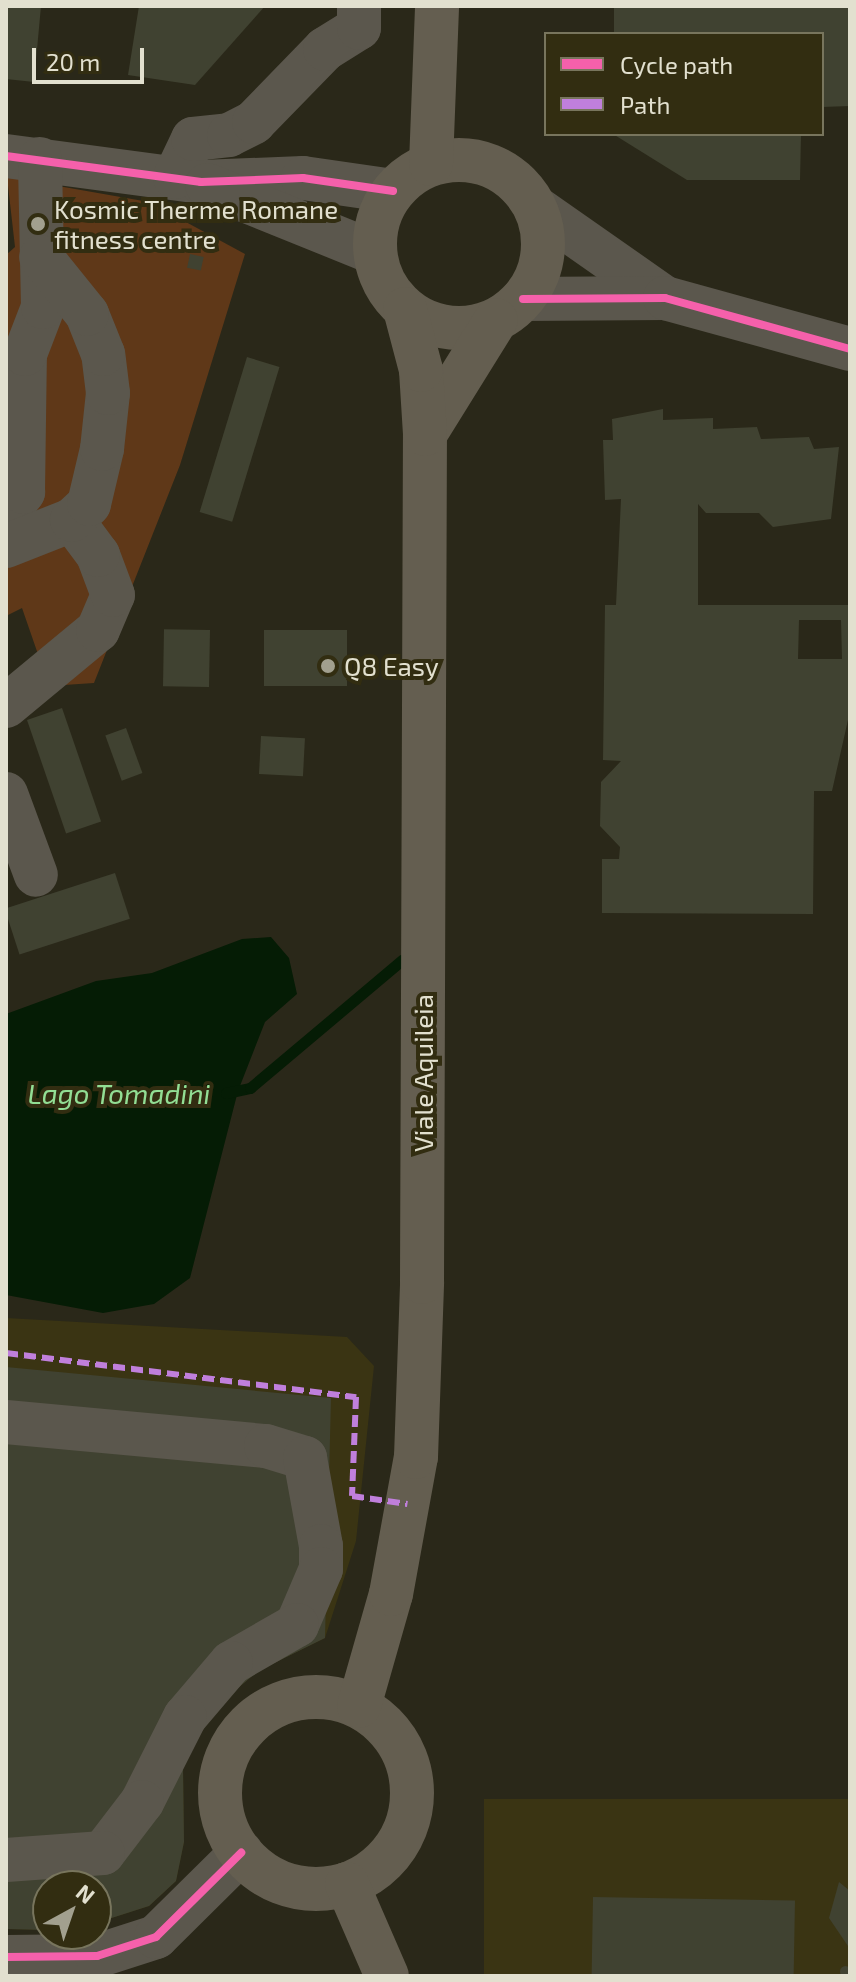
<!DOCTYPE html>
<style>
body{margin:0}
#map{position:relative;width:856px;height:1982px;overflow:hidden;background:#2a2819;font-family:"Exo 2",sans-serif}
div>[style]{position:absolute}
.built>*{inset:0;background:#3a3413;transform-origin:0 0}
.green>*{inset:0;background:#5f3818}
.water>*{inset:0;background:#051c05}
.stream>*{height:11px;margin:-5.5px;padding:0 5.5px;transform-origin:5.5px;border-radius:5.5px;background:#051c05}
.building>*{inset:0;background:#404231;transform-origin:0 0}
.round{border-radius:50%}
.minor>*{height:44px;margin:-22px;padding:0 22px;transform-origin:22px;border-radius:22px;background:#5b574d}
.major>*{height:44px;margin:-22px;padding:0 22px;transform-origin:22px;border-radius:22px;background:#645e50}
.major>.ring{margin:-22px;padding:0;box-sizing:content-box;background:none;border:44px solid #645e50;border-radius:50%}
.quiet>*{height:6px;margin-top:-3px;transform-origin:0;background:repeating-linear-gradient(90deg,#c07fdc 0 12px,transparent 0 18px)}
.cycleway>*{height:8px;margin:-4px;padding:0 4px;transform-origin:4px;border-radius:4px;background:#f560ab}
.dots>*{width:22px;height:22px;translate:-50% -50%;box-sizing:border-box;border:4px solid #322d11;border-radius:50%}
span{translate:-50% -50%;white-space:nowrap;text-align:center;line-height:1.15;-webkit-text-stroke:8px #322d11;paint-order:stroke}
.poi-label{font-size:26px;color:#e2e0cf}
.left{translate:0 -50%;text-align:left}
.street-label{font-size:26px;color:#e2e0cf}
.water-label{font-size:28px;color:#92de94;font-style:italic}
.frame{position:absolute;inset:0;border:8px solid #e2e0cf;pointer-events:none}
.legend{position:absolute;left:544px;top:32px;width:280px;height:104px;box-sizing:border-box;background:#322d11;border:2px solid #78755d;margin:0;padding:10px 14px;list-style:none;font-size:24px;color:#e2e0cf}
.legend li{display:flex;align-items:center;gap:16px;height:40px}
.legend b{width:40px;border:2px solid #78755d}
.north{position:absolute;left:32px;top:1870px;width:80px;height:80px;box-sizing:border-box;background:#322d11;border:2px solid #78755d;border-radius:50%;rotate:40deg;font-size:22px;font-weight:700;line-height:32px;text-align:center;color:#e2e0cf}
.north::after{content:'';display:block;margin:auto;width:28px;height:36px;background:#a2a08f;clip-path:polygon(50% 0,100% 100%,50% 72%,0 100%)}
.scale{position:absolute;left:32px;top:48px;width:112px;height:36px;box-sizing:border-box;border:4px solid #e2e0cf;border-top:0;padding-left:10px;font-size:24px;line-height:28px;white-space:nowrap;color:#e2e0cf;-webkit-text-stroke:6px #322d11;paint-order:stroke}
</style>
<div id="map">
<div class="built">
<div style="clip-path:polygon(6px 1318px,347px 1337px,374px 1366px,356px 1541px,325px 1638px,258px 1671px,212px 1710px,183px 1765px,184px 1842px,176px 1881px,149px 1906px,96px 1923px,96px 1886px,48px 1886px,48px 1930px,6px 1929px)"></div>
<div style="left:850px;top:1799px;width:177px;height:366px;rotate:90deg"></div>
</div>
<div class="green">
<div style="clip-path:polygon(7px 177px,149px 202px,245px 254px,180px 465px,94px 683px,49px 686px,22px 608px,6px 616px,6px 255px,15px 247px)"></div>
</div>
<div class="water">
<div style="clip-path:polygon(271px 937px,289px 958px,297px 994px,265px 1022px,238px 1091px,190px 1278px,154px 1304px,103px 1313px,6px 1295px,6px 1014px,96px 981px,152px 973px,242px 939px)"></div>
</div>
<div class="stream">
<div style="left:226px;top:1093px;width:25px;rotate:-12deg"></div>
<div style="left:250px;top:1088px;width:199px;rotate:-40.1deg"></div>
</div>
<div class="building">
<div style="clip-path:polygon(6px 6px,41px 6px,34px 82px,6px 79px)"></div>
<div style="clip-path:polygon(139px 6px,265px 6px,195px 85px,128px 75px)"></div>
<div style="clip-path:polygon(614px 6px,850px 6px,850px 106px,822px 107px,822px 34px,614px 34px)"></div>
<div style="clip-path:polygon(613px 134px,801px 134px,800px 180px,687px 180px)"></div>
<div style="left:190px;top:254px;width:14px;height:14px;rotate:12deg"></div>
<div style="left:247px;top:357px;width:34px;height:162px;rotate:17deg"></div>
<div style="clip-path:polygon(evenodd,663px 409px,663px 420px,713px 418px,713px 429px,757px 427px,761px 439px,809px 437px,814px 449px,839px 447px,831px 519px,773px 527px,759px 513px,706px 513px,698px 504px,698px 605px,850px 605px,850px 711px,832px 791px,814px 791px,813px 914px,602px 913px,602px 859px,619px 859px,620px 847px,600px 826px,601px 782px,621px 761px,603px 760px,605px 605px,616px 605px,621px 499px,605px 500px,603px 440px,613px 440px,612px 419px,663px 409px,799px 620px,841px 620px,842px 659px,798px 659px,799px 620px)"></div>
<div style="left:210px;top:630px;width:57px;height:46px;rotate:91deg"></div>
<div style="left:264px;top:630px;width:83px;height:56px"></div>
<div style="left:62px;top:708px;width:120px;height:37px;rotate:71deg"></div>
<div style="left:126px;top:728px;width:48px;height:22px;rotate:70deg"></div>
<div style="left:261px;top:736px;width:44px;height:38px;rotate:3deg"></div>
<div style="left:115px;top:873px;width:48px;height:116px;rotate:72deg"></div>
<div style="clip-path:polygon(6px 1367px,331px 1398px,325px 1638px,258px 1671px,212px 1710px,183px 1765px,184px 1842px,176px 1881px,149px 1906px,96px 1923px,96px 1886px,48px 1886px,48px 1930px,6px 1929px)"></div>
<div style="clip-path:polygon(839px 1882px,850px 1891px,850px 1949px,829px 1918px)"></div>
<div style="left:593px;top:1897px;width:202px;height:79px;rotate:1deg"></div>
<div class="round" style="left:839.5px;top:1965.5px;width:11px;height:11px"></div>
</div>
<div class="minor">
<div style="left:6px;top:156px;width:197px;rotate:7.6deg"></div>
<div style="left:201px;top:182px;width:102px;rotate:-2.2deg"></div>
<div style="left:303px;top:178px;width:91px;rotate:8.2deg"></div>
<div style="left:175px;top:177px;width:42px;rotate:-64.7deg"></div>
<div style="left:193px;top:139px;width:36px;rotate:-6deg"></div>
<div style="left:229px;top:135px;width:28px;rotate:-27deg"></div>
<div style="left:254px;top:122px;width:102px;rotate:-45.8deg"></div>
<div style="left:325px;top:49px;width:40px;rotate:-32deg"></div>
<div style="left:359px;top:28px;width:22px;rotate:-90deg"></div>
<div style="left:207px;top:185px;width:181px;rotate:22deg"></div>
<div style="left:535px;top:207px;width:159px;rotate:35deg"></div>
<div style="left:523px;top:299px;width:142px;rotate:-0.4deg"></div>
<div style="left:665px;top:298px;width:192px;rotate:15.4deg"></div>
<div style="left:6px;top:514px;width:28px;rotate:-52deg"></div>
<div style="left:23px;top:492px;width:138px;rotate:-89.2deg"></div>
<div style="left:25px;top:354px;width:50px;rotate:-69deg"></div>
<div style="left:43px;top:307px;width:148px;rotate:-91.2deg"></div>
<div style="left:6px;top:546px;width:71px;rotate:-21.5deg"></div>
<div style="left:6px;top:706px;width:119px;rotate:-39.6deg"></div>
<div style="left:98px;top:630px;width:38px;rotate:-67deg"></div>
<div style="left:113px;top:595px;width:43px;rotate:-110.6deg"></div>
<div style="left:98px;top:555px;width:44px;rotate:-126.6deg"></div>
<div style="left:72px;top:520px;width:23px;rotate:-43deg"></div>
<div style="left:89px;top:504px;width:57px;rotate:-76.7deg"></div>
<div style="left:102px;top:449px;width:56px;rotate:-83.9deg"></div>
<div style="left:108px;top:393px;width:39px;rotate:-97deg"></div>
<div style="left:103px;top:354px;width:43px;rotate:-111.8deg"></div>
<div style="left:87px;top:314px;width:73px;rotate:-128.9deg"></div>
<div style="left:6px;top:794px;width:86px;rotate:69.7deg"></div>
<div style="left:6px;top:1422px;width:261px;rotate:5.3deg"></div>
<div style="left:266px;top:1446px;width:41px;rotate:17.1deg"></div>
<div style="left:305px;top:1458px;width:89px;rotate:79.7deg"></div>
<div style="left:321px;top:1546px;width:23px;rotate:90deg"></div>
<div style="left:321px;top:1569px;width:61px;rotate:113.2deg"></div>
<div style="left:297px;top:1625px;width:76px;rotate:150.1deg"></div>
<div style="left:231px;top:1663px;width:71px;rotate:130.4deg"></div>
<div style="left:185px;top:1717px;width:95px;rotate:116.8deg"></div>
<div style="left:142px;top:1802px;width:64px;rotate:127.4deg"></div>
<div style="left:103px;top:1853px;width:97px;rotate:175.9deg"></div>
<div style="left:6px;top:1957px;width:91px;rotate:-0.6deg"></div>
<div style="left:97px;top:1956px;width:62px;rotate:-17.9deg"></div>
<div style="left:156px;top:1937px;width:120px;rotate:-44.7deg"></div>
</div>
<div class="major">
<div class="ring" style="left:375px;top:160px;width:124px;height:124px"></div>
<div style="left:431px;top:164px;width:158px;rotate:-87.8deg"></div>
<div style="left:425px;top:434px;width:134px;rotate:-58.1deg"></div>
<div class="ring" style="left:220px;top:1697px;width:148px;height:148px"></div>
<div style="left:359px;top:1706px;width:116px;rotate:-74.1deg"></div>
<div style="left:391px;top:1594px;width:139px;rotate:-79.7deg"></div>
<div style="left:416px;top:1457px;width:175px;rotate:-88deg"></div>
<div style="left:422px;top:1282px;width:848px;rotate:-89.8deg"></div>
<div style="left:425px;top:434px;width:64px;rotate:-93.6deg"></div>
<div style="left:421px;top:370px;width:63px;rotate:-104.7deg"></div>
<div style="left:347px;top:1884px;width:100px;rotate:66.5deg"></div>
</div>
<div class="quiet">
<div style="left:6px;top:1353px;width:353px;rotate:7.2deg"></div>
<div style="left:356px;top:1397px;width:99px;rotate:92.3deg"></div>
<div style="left:352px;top:1496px;width:56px;rotate:8.3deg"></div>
</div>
<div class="cycleway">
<div style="left:6px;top:156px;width:197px;rotate:7.6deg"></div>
<div style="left:201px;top:182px;width:102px;rotate:-2.2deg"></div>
<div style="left:303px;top:178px;width:91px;rotate:8.2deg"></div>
<div style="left:523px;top:299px;width:142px;rotate:-0.4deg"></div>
<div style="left:665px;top:298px;width:192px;rotate:15.4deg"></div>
<div style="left:6px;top:1957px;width:91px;rotate:-0.6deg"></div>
<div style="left:97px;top:1956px;width:62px;rotate:-17.9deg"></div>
<div style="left:156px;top:1937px;width:120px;rotate:-44.7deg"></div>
</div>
<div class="dots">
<div style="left:38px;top:224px;background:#a2a08f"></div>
<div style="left:328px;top:666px;background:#a2a08f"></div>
</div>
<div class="poi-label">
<span class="left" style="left:54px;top:224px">Kosmic Therme Romane<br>fitness centre</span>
<span class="left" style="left:344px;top:666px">Q8 Easy</span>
</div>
<div class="street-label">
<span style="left:423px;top:1073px;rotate:-90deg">Viale Aquileia</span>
</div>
<div class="water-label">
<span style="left:119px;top:1093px">Lago Tomadini</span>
</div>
<div class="frame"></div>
<ul class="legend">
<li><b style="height:10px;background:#f560ab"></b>Cycle path</li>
<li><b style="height:10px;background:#c07fdc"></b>Path</li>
</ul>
<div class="north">N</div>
<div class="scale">20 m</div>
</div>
